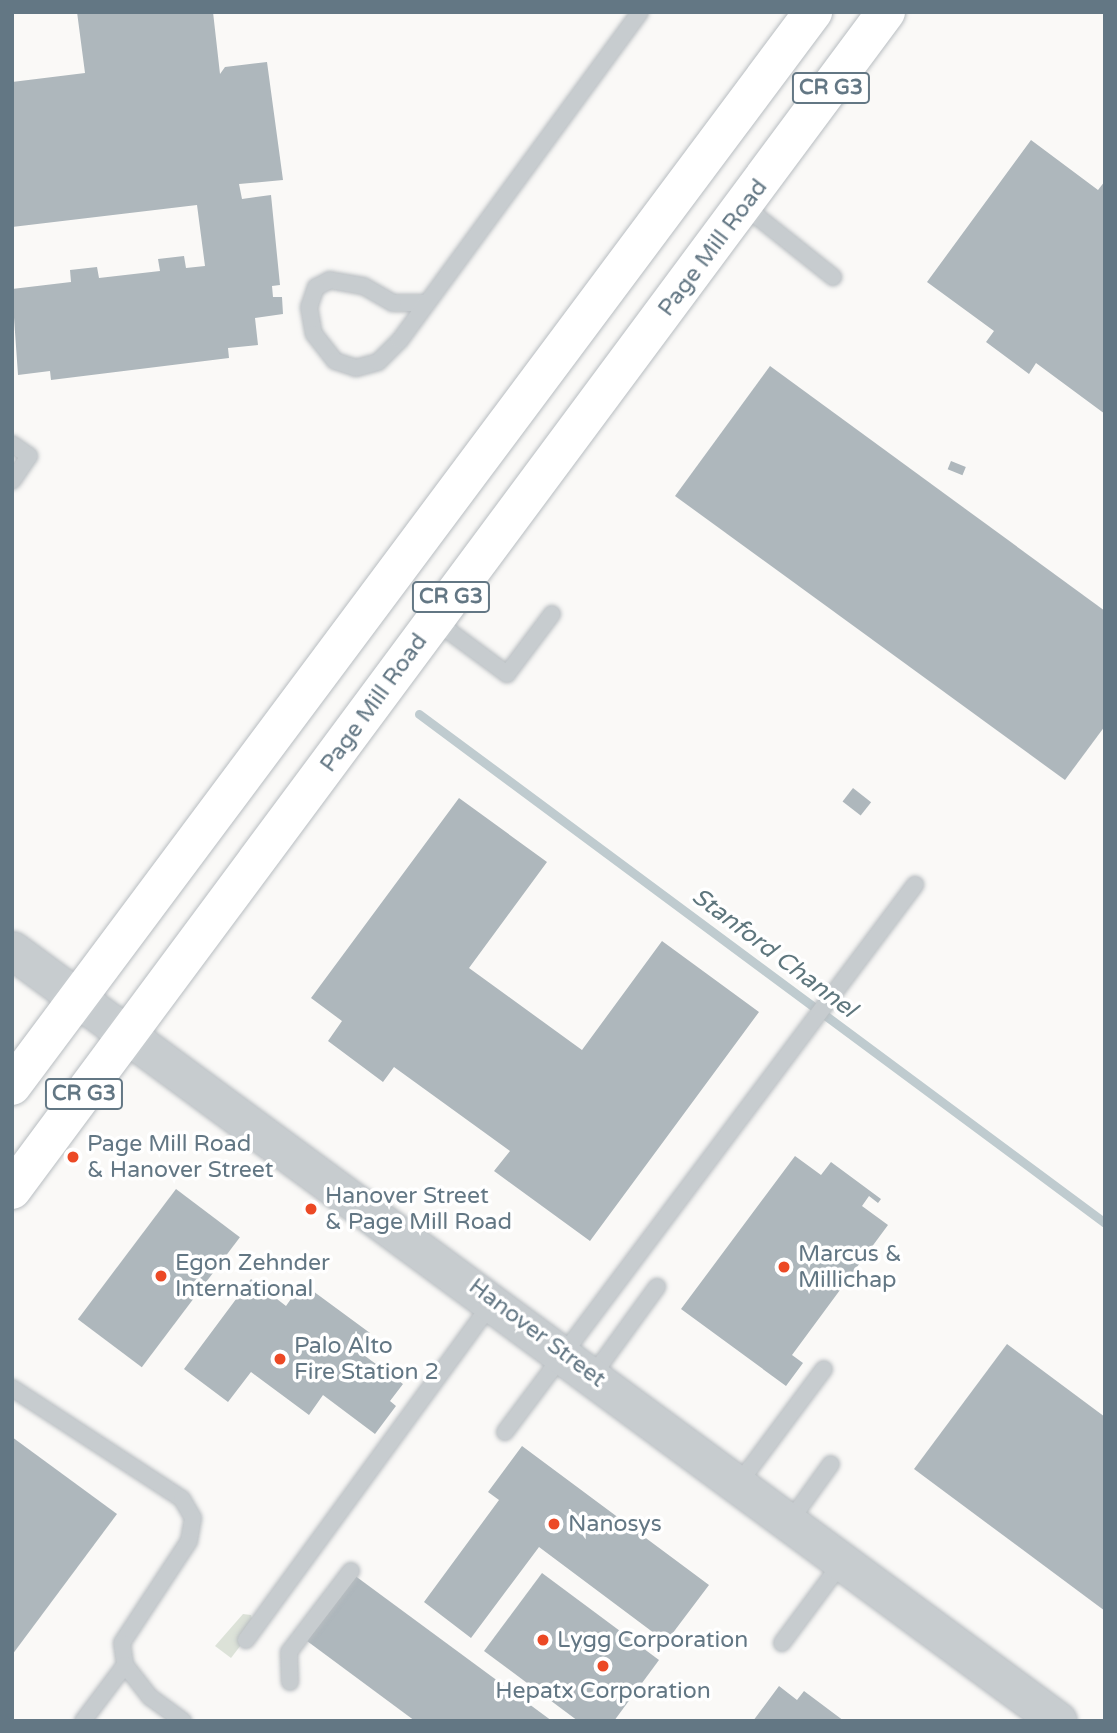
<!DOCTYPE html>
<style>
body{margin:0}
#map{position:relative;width:1117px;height:1733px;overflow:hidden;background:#faf9f7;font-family:"Varela Round",sans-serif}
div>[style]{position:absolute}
.green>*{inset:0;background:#dce2d8}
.stream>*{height:9px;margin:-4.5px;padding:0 4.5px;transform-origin:4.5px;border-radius:4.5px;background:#bfcbcf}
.building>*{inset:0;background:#aeb7bc;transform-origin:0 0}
.roads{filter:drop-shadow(0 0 2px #b8bdc1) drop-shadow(0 0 2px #b8bdc1)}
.service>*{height:16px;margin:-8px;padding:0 8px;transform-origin:8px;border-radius:8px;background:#c7cccf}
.tertiary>*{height:37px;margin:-18.5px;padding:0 18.5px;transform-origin:18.5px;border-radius:18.5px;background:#c7cccf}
.primary>*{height:38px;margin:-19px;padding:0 19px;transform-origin:19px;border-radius:19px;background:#fff}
.dots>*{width:19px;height:19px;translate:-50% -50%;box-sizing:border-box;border:4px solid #fff;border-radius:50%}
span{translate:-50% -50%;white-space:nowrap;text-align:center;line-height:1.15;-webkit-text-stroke:7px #fff;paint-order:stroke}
.shield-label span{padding:2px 5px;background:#fff;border:2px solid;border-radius:5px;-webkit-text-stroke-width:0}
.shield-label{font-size:21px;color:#637784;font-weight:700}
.street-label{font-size:23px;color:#637784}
.poi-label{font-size:23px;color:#637784}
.left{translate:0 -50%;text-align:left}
.water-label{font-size:24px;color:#5e767d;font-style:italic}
.frame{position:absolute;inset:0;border:14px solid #637784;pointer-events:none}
</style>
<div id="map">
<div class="green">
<div style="clip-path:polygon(243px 1614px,251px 1615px,254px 1628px,231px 1658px,215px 1646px)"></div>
</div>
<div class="stream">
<div style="left:419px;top:714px;width:854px;rotate:36.57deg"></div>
</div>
<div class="building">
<div style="clip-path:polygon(77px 12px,213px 12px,220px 74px,225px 67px,267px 62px,283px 180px,239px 184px,242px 199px,271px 195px,280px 285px,272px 286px,273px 297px,282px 297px,283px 314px,255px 318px,258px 345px,228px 348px,229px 358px,51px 380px,50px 371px,18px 375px,12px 289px,71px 282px,70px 270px,97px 267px,99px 278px,160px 271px,158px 259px,184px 256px,186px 268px,205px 266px,197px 205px,12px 227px,12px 82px,85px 73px)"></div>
<div style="clip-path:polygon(1031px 140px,1098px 190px,1105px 181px,1105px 414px,1036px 363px,1029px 374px,986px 342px,994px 331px,927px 282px)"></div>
<div style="clip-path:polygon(770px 366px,1105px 611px,1105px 726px,1065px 780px,675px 496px)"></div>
<div style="left:951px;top:461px;width:16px;height:9px;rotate:22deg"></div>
<div style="left:853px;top:788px;width:23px;height:17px;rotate:38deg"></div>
<div style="clip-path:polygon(459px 798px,547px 862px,469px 968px,582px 1050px,662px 941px,759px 1012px,590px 1241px,494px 1171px,510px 1151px,394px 1067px,383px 1082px,328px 1041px,342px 1021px,311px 998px)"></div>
<div style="clip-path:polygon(795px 1156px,821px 1175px,831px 1162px,881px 1199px,878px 1203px,869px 1196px,862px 1206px,888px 1225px,792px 1355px,803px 1363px,786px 1386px,681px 1309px)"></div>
<div style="left:176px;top:1189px;width:80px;height:163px;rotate:37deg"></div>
<div style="clip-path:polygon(251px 1279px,286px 1306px,302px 1283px,370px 1333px,357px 1350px,403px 1384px,390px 1401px,396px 1406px,375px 1434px,323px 1395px,309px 1415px,251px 1372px,228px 1402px,184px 1369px)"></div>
<div style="clip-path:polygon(1007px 1344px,1105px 1417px,1105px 1611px,914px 1469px)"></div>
<div style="clip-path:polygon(12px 1437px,117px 1514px,12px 1655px)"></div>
<div style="clip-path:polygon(522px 1446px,709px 1585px,666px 1642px,539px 1547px,471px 1638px,424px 1602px,499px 1500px,488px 1492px)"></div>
<div style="clip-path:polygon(542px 1573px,659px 1660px,614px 1721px,578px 1721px,484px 1651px)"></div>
<div style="clip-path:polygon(354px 1575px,552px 1721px,415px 1721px,307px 1641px)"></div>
<div style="clip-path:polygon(779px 1686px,797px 1700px,804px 1691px,844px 1721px,753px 1721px)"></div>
</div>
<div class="roads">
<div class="service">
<div style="left:744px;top:206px;width:114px;rotate:38.6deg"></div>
<div style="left:426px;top:303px;width:33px;rotate:180deg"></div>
<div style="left:393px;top:303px;width:34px;rotate:-150deg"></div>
<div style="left:363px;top:286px;width:34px;rotate:-170deg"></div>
<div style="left:330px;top:280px;width:16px;rotate:153deg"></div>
<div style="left:316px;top:287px;width:21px;rotate:109deg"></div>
<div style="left:309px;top:307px;width:27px;rotate:80deg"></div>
<div style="left:314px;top:334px;width:34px;rotate:52deg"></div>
<div style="left:335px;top:361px;width:22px;rotate:18deg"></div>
<div style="left:356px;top:368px;width:23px;rotate:-15deg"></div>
<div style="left:378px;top:362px;width:31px;rotate:-45deg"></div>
<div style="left:400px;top:340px;width:406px;rotate:-53.8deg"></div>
<div style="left:12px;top:444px;width:21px;rotate:35deg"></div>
<div style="left:29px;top:456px;width:30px;rotate:124deg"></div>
<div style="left:434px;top:620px;width:91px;rotate:36.5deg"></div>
<div style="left:507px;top:674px;width:75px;rotate:-53.1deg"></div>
<div style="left:593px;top:1375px;width:109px;rotate:-54deg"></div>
<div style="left:12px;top:1388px;width:203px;rotate:33.1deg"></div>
<div style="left:182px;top:1499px;width:22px;rotate:60deg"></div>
<div style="left:193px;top:1518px;width:23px;rotate:100deg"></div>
<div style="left:189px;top:1541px;width:122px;rotate:123.3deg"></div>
<div style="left:122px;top:1643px;width:22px;rotate:82deg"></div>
<div style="left:125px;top:1665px;width:41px;rotate:52deg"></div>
<div style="left:150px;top:1697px;width:41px;rotate:36deg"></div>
<div style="left:505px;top:1432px;width:684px;rotate:-53.15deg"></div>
<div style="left:739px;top:1483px;width:142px;rotate:-53.3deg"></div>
<div style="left:790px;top:1521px;width:70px;rotate:-54.3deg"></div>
<div style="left:246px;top:1640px;width:417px;rotate:-53.9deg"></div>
<div style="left:782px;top:1643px;width:102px;rotate:-53.4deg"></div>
<div style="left:290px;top:1682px;width:30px;rotate:-92deg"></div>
<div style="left:289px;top:1652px;width:102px;rotate:-52.6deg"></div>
<div style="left:83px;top:1721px;width:70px;rotate:-53.1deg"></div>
</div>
<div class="tertiary">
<div style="left:12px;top:950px;width:1299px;rotate:36.39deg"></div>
</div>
<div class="primary">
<div style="left:12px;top:1086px;width:1340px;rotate:-53.28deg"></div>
<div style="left:12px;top:1190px;width:1467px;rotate:-53.43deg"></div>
</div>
</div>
<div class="dots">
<div style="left:73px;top:1157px;background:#ec4925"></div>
<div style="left:311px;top:1209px;background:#ec4925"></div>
<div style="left:784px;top:1267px;background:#ec4925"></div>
<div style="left:161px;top:1276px;background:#ec4925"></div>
<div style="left:280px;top:1359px;background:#ec4925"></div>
<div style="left:554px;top:1524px;background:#ec4925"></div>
<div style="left:543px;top:1640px;background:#ec4925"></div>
<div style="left:603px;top:1666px;background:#ec4925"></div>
</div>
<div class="shield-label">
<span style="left:831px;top:88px">CR G3</span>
<span style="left:451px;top:597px">CR G3</span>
<span style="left:84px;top:1094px">CR G3</span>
</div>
<div class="street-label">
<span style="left:713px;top:248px;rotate:-53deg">Page Mill Road</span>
<span style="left:374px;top:703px;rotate:-54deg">Page Mill Road</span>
<span style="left:537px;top:1333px;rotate:37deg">Hanover Street</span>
</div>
<div class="poi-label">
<span class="left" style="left:87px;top:1157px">Page Mill Road<br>&amp; Hanover Street</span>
<span class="left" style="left:325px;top:1209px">Hanover Street<br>&amp; Page Mill Road</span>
<span class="left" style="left:798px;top:1267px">Marcus &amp;<br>Millichap</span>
<span class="left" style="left:175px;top:1276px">Egon Zehnder<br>International</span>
<span class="left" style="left:294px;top:1359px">Palo Alto<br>Fire Station 2</span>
<span class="left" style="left:568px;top:1524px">Nanosys</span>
<span class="left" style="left:557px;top:1640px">Lygg Corporation</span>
<span style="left:603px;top:1691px">Hepatx Corporation</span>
</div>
<div class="water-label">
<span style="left:774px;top:953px;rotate:37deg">Stanford Channel</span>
</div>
<div class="frame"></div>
</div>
